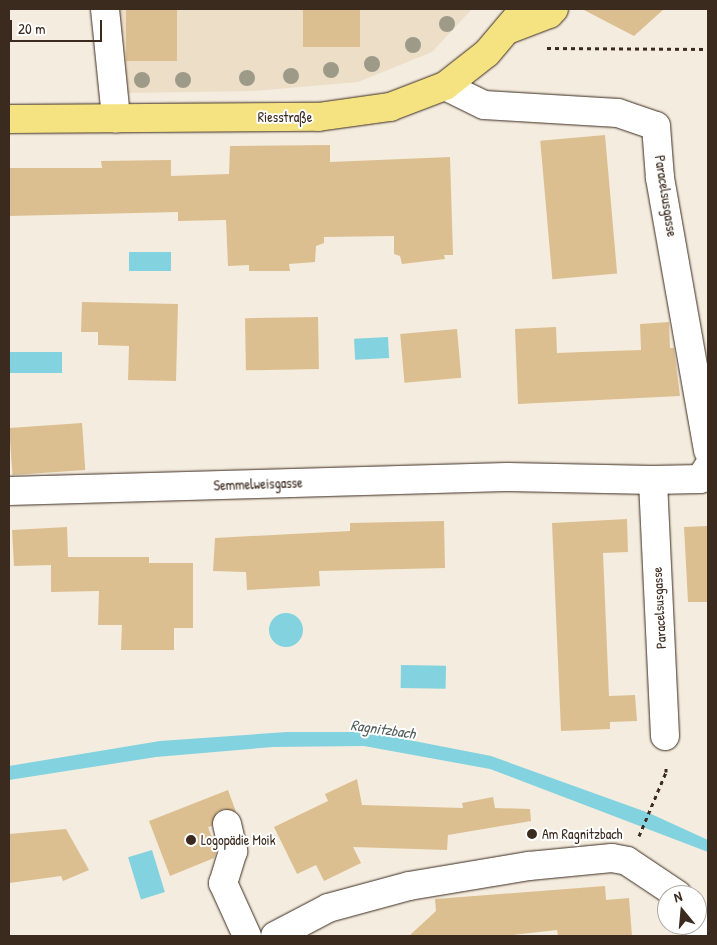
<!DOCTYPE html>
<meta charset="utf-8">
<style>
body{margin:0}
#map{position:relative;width:717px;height:945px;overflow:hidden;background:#f4ecde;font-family:"Patrick Hand",sans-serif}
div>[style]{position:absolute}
.built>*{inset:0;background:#eddec7}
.water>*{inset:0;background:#83d2df;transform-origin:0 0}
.round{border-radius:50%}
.building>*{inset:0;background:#dcbf90;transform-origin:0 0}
.path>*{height:3px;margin-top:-1.5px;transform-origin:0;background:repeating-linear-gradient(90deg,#3b2a1e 0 4px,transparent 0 8px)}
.roads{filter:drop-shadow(0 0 1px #3b2a1e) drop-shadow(0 0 1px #3b2a1e)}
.minor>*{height:28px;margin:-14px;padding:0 14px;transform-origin:14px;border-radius:14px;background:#fff}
.major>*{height:28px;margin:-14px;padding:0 14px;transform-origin:14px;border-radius:14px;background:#f5e381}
.trees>*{width:16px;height:16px;margin:-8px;border-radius:50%;background:#9d9b88}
.dots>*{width:14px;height:14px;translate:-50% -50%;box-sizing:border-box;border:2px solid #fff;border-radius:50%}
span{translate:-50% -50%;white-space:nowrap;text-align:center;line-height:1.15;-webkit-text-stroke:4px #fff;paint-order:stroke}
.street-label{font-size:14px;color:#3b2a1e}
.poi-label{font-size:14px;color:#3b2a1e}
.left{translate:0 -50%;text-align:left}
.water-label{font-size:15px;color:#515c58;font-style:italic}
.frame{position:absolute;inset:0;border:10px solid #3b2a1e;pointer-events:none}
.north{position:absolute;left:657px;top:885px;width:50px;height:50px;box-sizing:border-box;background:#fff;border:1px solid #b1aaa5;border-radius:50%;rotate:343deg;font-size:14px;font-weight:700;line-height:20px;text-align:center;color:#3b2a1e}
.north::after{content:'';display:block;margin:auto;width:18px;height:22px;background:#3b2a1e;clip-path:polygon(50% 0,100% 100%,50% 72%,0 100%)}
.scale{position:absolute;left:10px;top:20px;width:92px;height:22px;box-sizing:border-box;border:2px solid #3b2a1e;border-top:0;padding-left:6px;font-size:15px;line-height:18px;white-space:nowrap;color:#3b2a1e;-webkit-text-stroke:4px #fff;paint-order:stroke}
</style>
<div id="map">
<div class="built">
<div style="clip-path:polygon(114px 9px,472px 9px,432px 52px,358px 82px,253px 91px,124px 93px)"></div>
</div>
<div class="water">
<div style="left:171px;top:252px;width:19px;height:42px;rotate:90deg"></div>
<div style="left:388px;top:337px;width:21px;height:34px;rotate:87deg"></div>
<div style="left:9px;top:352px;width:53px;height:21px"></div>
<div class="round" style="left:269px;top:613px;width:34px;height:34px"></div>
<div style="left:401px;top:665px;width:45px;height:23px;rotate:1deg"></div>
<div style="clip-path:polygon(287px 732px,368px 732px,491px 756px,649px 813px,708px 840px,708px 852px,490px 769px,364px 746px,273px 747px,156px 757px,9px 780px,9px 766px,160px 741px)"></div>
<div style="left:152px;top:850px;width:44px;height:25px;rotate:73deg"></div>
</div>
<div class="building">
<div style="left:126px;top:9px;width:51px;height:52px"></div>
<div style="left:303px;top:9px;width:57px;height:38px"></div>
<div style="clip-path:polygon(582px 9px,664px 9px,634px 36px)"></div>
<div style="left:605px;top:135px;width:139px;height:65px;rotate:85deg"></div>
<div style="clip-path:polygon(330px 145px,330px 162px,450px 157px,453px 255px,444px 255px,445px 259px,402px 264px,400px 256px,394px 254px,394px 236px,324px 237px,324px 243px,316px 246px,315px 262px,289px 264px,290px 271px,249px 271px,249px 265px,228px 266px,226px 220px,178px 221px,178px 212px,9px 216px,9px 168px,102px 168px,101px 161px,171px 160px,171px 176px,229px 174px,230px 146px)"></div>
<div style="clip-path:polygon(82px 302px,178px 304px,176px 381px,128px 380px,129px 346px,98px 345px,98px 332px,81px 332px)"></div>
<div style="left:318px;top:317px;width:52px;height:73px;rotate:89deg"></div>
<div style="clip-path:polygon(669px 322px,670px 348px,674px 348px,680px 396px,518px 404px,515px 329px,556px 327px,557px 353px,582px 352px,641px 350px,640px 324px)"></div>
<div style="left:457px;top:329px;width:49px;height:57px;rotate:85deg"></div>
<div style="left:82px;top:423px;width:47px;height:73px;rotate:86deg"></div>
<div style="clip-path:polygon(627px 519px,628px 552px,603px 553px,609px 696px,635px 695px,637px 721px,610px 722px,610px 729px,561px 731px,552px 523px)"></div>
<div style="clip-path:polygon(444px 521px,445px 568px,319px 571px,320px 586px,247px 590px,246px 572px,213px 571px,215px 538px,350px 531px,350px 523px)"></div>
<div style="clip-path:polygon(708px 526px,708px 602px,688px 602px,684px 527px)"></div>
<div style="clip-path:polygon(67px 527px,68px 557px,149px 557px,149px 563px,193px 563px,193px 628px,174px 628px,174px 650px,121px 650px,122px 625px,98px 625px,99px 591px,51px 592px,51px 565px,14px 566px,12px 530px)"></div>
<div style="clip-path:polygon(357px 779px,362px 805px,463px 808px,462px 803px,493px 797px,495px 808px,530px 809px,531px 821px,448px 835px,447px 850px,353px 847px,361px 863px,324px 881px,316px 865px,297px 874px,274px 827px,328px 801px,325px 794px)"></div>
<div style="clip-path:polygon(228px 790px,236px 812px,224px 809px,217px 812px,212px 826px,208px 827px,217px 850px,214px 858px,170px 876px,149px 821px)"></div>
<div style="clip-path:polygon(66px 829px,89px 870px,63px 881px,61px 876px,9px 883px,9px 834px)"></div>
<div style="clip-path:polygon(605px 886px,606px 900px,629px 898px,632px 936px,558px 936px,557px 930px,503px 936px,409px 936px,436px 911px,435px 899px)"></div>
</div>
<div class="path">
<div style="left:547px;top:48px;width:161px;rotate:0.4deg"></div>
<div style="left:639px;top:836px;width:69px;rotate:-67.1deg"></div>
<div style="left:666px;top:772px;width:7px;rotate:-90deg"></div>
</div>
<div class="roads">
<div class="minor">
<div style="left:105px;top:9px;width:110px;rotate:84.2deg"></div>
<div style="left:445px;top:86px;width:43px;rotate:26deg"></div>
<div style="left:484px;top:105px;width:134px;rotate:3.4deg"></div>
<div style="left:618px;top:113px;width:40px;rotate:18.9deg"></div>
<div style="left:656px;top:126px;width:52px;rotate:85.6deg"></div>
<div style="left:660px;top:178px;width:277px;rotate:80deg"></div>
<div style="left:9px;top:491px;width:499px;rotate:-1.6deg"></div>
<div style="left:508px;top:477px;width:145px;rotate:1.2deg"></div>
<div style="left:665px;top:736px;width:256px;rotate:-92.7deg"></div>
<div style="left:653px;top:480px;width:47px;rotate:-1.2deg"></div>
<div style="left:700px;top:479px;width:14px;rotate:-56deg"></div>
<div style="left:227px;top:824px;width:28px;rotate:77deg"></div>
<div style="left:233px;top:851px;width:34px;rotate:107deg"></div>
<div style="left:223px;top:883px;width:58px;rotate:65.6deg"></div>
<div style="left:697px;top:923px;width:14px;rotate:69deg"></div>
<div style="left:275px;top:936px;width:60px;rotate:-27.8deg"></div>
<div style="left:328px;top:908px;width:84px;rotate:-15.2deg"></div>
<div style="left:409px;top:886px;width:122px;rotate:-9.5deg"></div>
<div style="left:529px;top:866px;width:83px;rotate:-5.5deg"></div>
<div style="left:612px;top:858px;width:15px;rotate:11deg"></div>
<div style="left:627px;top:861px;width:61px;rotate:33.7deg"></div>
</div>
<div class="major">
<div style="left:510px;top:29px;width:42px;rotate:-21deg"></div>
<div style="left:549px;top:14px;width:7px;rotate:-45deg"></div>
<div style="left:9px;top:119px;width:309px;rotate:-0.4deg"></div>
<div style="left:318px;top:117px;width:73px;rotate:-7.9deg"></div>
<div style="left:390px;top:107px;width:59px;rotate:-20.9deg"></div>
<div style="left:445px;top:86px;width:53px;rotate:-38.2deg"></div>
<div style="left:487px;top:53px;width:57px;rotate:-49.9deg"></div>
</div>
</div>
<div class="trees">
<div style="left:447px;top:24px"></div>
<div style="left:413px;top:45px"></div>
<div style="left:372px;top:64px"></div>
<div style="left:331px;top:70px"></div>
<div style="left:291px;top:76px"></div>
<div style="left:247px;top:78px"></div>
<div style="left:142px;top:80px"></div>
<div style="left:183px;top:80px"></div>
</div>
<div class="dots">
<div style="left:532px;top:834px;background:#3b2a1e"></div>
<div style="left:191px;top:840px;background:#3b2a1e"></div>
</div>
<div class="street-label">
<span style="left:285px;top:117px">Riesstraße</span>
<span style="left:666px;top:196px;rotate:81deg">Paracelsusgasse</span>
<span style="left:258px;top:484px;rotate:-2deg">Semmelweisgasse</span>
<span style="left:659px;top:608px;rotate:-93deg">Paracelsusgasse</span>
</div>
<div class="poi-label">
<span class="left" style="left:542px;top:834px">Am Ragnitzbach</span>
<span class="left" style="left:201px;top:840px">Logopädie Moik</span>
</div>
<div class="water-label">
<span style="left:383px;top:729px;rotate:8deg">Ragnitzbach</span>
</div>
<div class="frame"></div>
<div class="north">N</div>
<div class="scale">20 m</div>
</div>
